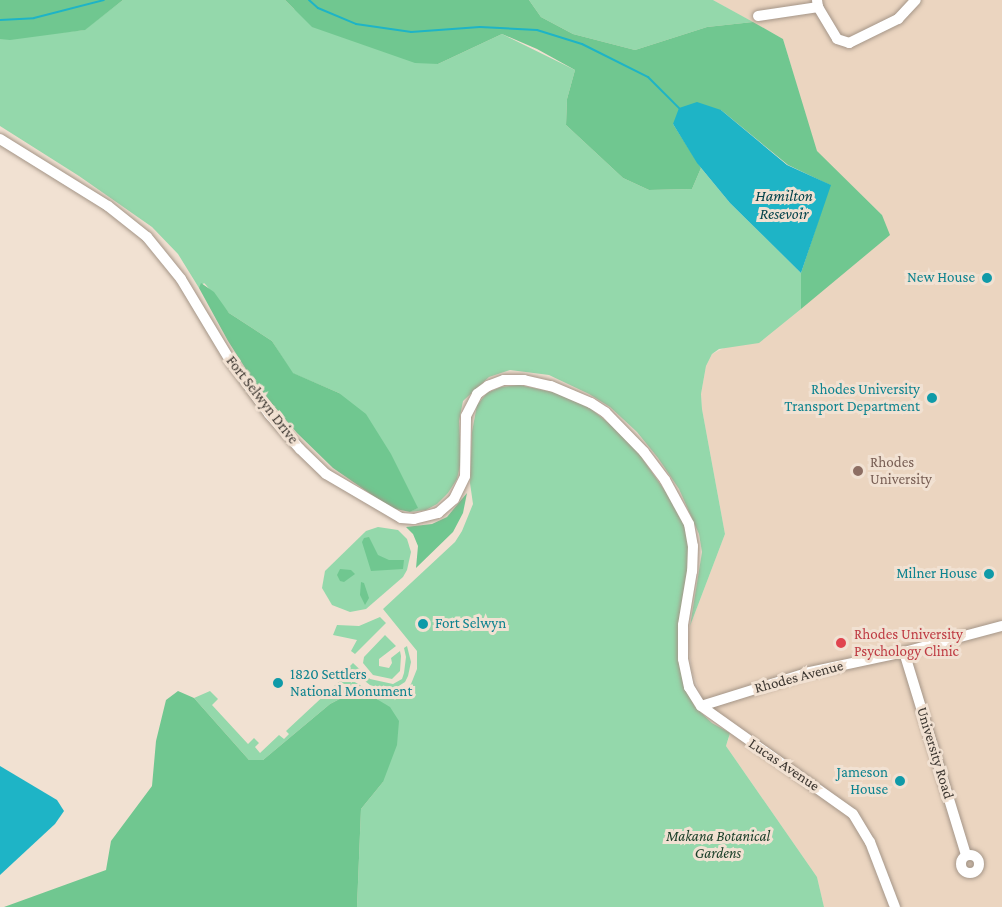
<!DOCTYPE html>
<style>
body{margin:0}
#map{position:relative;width:1002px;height:907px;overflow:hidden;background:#f1e1d2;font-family:"Crimson Pro",serif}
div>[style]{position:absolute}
.built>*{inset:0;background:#ebd5c0}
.green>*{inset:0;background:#94d8ab}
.forest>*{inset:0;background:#70c790}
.water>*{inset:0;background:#1eb4c6}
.stream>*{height:2px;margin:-1px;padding:0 1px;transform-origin:1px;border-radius:1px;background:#1eb4c6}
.roads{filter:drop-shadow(0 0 2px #a49587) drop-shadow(0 0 2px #a49587)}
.minor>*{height:10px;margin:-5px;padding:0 5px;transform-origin:5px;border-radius:5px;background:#fff}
.minor>.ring{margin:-5px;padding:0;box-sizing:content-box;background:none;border:10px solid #fff;border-radius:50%}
.dots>*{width:16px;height:16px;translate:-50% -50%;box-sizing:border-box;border:3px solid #f1e1d2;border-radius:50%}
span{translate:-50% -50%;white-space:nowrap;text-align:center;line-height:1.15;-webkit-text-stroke:6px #f1e1d2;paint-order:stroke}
.culture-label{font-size:15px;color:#0d838f}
.right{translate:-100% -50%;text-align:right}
.left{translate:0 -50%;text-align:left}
.street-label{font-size:15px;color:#3d3731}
.education-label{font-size:15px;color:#785e54}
.health-label{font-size:15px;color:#be3a42}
.park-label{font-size:15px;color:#173c26;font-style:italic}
.water-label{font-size:16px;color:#04434b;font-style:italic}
</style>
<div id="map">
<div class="built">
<div style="clip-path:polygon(713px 0,1002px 0,1002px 907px,824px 907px,817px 877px,726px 746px,734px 724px,710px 708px,702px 698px,692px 671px,688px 640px,690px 626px,725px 534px,702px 409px,701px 394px,706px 366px,712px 354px,728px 346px,882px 215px,816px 151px,783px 39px)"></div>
</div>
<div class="green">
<div style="clip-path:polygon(123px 0,285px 0,294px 9px,438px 64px,502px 34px,575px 70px,567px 99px,566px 125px,623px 178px,649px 190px,692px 189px,701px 168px,730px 203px,801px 273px,801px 309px,759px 343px,719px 349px,712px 354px,706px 366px,701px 394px,702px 409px,725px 534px,690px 626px,702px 552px,699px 534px,679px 489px,658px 458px,637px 432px,610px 407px,589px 394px,549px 375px,510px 370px,489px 377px,463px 401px,459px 421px,461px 461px,457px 479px,448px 493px,437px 504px,426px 510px,410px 512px,417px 508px,339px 393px,292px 373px,272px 341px,229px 313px,206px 285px,204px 283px,199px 288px,178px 254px,152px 227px,79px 176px,0 126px,0 39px,84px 30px)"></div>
<div style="clip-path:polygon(529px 0,713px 0,753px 22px,707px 27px,635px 50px,573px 34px,541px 17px)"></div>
<div style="clip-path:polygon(519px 385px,561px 394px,591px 409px,616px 429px,639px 454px,680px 512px,688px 538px,690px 561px,679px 624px,678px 656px,684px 686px,695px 707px,712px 723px,730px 733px,726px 746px,817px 877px,824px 907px,357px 907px,361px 809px,383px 782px,351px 693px,330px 704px,263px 760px,249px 760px,194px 698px,210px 691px,218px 699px,212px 705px,248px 744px,254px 738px,259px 743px,255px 747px,260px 753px,279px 735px,284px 739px,289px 734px,286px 731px,345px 676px,376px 695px,399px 693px,411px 684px,417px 669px,417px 651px,383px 609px,455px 542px,462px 531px,473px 504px,470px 483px,472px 432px,477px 405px,487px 393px,501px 387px)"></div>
<div style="clip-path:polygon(378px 527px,398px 530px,407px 539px,411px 552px,407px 570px,403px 577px,366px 609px,350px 612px,332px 605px,322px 588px,325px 571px,366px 531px)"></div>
<div style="clip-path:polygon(380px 617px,386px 623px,355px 654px,351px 651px,357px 640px,333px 635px,337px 625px,359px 626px)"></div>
<div style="clip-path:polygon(385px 635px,396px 646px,379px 659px,379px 666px,389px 668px,392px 663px,391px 658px,400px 651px,401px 656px,400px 671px,392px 679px,373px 675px,363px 663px,364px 657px)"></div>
<div style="clip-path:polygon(407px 646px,411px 662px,408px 676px,405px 682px,394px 689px,386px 690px,370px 685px,348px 668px,353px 663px,370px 679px,393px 684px,402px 679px,404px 673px,406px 657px,404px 648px)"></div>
</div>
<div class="forest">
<div style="clip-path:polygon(0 0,123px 0,85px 30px,10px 40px,0 39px)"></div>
<div style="clip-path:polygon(285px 0,529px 0,541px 17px,573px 34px,635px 50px,707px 27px,753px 22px,783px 39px,817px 151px,882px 215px,890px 235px,801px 309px,801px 273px,830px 185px,788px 165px,721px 110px,673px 124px,701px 168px,692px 189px,649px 190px,623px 178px,566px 125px,567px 99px,575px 70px,537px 49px,502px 34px,438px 64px,415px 63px,312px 27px)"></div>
<div style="clip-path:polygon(201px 283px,214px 292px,229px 313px,272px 341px,293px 373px,339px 393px,366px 414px,391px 454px,418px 508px,410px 512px,391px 508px,333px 468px,297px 433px,256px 385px,228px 341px,199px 288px)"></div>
<div style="clip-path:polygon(467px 493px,463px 513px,453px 532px,416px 568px,418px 546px,413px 534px,406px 527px,432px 524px,447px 517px)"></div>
<div style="clip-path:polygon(369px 537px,378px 555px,389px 560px,404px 560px,403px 569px,371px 571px,362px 542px,364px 538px)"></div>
<div style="clip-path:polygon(340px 569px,351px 570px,355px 574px,344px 582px,340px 581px,337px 575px)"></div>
<div style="clip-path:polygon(361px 582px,364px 583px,369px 598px,365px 605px,360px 595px)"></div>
<div style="clip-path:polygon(178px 691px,194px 698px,249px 760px,263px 760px,330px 704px,351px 693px,375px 698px,390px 707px,399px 721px,397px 745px,383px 782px,361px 809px,357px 907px,4px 907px,106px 870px,111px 841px,152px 786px,156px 741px,166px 700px)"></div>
</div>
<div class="water">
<div style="clip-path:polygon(697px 102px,721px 110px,787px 165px,831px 185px,801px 273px,730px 203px,697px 163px,673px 124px,679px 108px)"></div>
<div style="clip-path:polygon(0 766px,57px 800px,64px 811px,55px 824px,0 875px)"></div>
</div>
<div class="stream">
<div style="left:309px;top:0;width:12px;rotate:42deg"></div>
<div style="left:318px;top:8px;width:41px;rotate:22.8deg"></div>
<div style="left:356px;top:24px;width:56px;rotate:8.3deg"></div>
<div style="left:411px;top:32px;width:69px;rotate:-4.1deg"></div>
<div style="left:480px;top:27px;width:57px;rotate:3deg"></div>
<div style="left:537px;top:30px;width:47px;rotate:17.3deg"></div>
<div style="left:582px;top:44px;width:74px;rotate:26.6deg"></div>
<div style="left:648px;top:77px;width:44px;rotate:45deg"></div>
<div style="left:0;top:20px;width:34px;rotate:-3deg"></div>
<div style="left:34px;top:18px;width:72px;rotate:-14.4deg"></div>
</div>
<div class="roads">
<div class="minor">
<div style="left:817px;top:0;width:7px;rotate:82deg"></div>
<div style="left:818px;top:7px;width:37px;rotate:59deg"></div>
<div style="left:837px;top:39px;width:13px;rotate:18deg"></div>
<div style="left:849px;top:43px;width:55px;rotate:-26.1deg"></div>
<div style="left:898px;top:19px;width:26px;rotate:-47deg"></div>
<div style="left:758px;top:16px;width:61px;rotate:-8.5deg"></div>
<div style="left:0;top:139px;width:127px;rotate:31.8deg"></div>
<div style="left:108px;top:206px;width:50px;rotate:38.5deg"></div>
<div style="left:147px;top:237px;width:54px;rotate:51deg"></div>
<div style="left:181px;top:279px;width:97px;rotate:58.9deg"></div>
<div style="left:231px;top:362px;width:64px;rotate:53.8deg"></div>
<div style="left:269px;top:414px;width:47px;rotate:48.5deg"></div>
<div style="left:300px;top:449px;width:36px;rotate:44deg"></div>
<div style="left:326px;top:474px;width:87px;rotate:30.4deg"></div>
<div style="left:401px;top:518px;width:13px;rotate:4deg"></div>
<div style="left:414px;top:519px;width:25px;rotate:-14deg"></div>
<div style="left:438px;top:513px;width:21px;rotate:-41deg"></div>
<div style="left:454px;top:499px;width:25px;rotate:-64deg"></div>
<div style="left:465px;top:476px;width:60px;rotate:-89deg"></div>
<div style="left:466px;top:416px;width:25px;rotate:-63deg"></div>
<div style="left:477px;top:394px;width:14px;rotate:-36deg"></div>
<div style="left:488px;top:386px;width:17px;rotate:-21deg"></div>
<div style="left:504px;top:380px;width:20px"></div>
<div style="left:524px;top:380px;width:28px;rotate:13deg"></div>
<div style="left:551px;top:386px;width:43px;rotate:23deg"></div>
<div style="left:591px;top:403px;width:17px;rotate:33deg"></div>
<div style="left:605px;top:412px;width:56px;rotate:45.7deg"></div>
<div style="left:644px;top:452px;width:35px;rotate:53deg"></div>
<div style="left:665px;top:480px;width:50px;rotate:61.4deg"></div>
<div style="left:689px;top:524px;width:22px;rotate:80deg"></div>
<div style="left:693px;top:546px;width:25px;rotate:92deg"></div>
<div style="left:692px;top:571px;width:55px;rotate:99.5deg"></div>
<div style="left:683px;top:625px;width:34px;rotate:90deg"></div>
<div style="left:683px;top:659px;width:29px;rotate:78deg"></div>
<div style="left:689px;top:687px;width:22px;rotate:58deg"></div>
<div style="left:701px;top:706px;width:186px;rotate:35.4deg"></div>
<div style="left:853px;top:814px;width:33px;rotate:59deg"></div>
<div style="left:870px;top:842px;width:70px;rotate:69deg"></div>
<div style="left:904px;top:652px;width:212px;rotate:73deg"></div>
<div style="left:701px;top:706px;width:114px;rotate:-17.3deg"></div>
<div style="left:810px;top:672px;width:96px;rotate:-12deg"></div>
<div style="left:904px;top:652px;width:101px;rotate:-14.9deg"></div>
<div class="ring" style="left:961px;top:855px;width:8px;height:8px"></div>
</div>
</div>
<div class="dots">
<div style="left:987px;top:278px;background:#0f9aa8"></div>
<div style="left:932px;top:398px;background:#0f9aa8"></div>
<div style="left:858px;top:471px;background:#8d6e63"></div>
<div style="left:989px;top:574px;background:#0f9aa8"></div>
<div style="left:423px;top:624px;background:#0f9aa8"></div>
<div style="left:841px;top:643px;background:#e0444e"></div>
<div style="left:278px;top:683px;background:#0f9aa8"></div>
<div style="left:900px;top:781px;background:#0f9aa8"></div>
</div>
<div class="culture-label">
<span class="right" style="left:975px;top:278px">New House</span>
<span class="right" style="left:920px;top:398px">Rhodes University<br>Transport Department</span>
<span class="right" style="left:977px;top:574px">Milner House</span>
<span class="left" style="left:435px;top:624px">Fort Selwyn</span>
<span class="left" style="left:290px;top:683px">1820 Settlers<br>National Monument</span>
<span class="right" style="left:888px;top:781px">Jameson<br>House</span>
</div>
<div class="street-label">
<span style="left:262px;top:400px;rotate:52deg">Fort Selwyn Drive</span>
<span style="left:799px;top:677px;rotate:-15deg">Rhodes Avenue</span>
<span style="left:935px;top:753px;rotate:73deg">University Road</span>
<span style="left:784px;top:765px;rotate:34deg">Lucas Avenue</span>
</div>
<div class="education-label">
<span class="left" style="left:870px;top:471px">Rhodes<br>University</span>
</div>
<div class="health-label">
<span class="left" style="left:854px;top:643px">Rhodes University<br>Psychology Clinic</span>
</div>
<div class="park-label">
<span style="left:718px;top:845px">Makana Botanical<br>Gardens</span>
</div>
<div class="water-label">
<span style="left:784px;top:205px">Hamilton<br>Resevoir</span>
</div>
</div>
